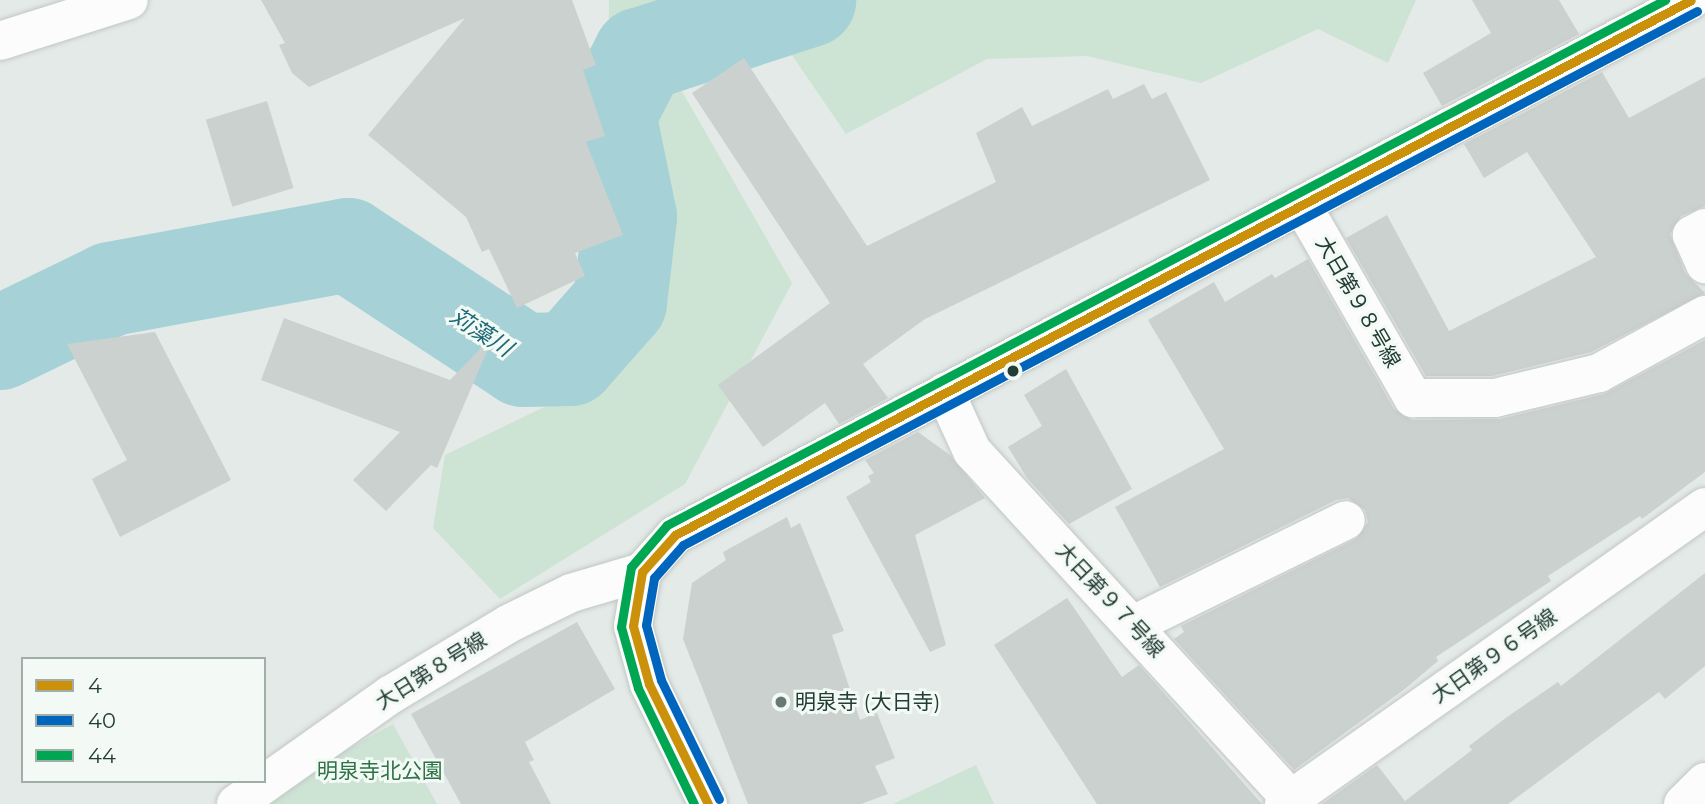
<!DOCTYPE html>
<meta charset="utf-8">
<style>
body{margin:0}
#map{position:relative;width:1705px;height:804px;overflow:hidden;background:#e4eae7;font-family:Montserrat,"Noto Sans JP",sans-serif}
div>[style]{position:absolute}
.green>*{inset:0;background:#cde3d4}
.river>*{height:94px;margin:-47px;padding:0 47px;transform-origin:47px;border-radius:47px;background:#a6d2d7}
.building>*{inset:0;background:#cbd1ce;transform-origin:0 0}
.roads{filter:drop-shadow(0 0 2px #c1c7c4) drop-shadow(0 0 2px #c1c7c4)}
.street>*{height:38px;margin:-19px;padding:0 19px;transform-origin:19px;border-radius:19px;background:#fbfcfb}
.secondary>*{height:38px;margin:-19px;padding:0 19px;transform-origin:19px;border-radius:19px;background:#fbfcfb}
.bus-1>*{height:9px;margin:-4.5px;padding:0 4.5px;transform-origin:4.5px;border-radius:4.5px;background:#cc910b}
.bus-2>*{height:9px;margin:-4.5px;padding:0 4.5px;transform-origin:4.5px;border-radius:4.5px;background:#0065bd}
.bus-3>*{height:9px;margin:-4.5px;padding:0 4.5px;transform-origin:4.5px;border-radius:4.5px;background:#00a651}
.dots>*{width:19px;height:19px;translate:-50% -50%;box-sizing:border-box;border:4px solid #f3f9f5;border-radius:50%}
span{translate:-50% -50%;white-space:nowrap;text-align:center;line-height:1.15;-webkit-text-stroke:6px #f3f9f5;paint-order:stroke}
.street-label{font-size:21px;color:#223d35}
.poi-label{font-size:21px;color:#223d35}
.left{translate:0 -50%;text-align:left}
.park-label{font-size:21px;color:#2d7347}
.water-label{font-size:23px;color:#1e6a78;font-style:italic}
.legend{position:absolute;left:21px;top:657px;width:245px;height:126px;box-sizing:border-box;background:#f3f9f5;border:2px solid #9faea8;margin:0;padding:9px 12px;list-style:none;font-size:21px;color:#223d35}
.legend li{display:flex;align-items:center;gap:14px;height:35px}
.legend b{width:35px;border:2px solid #9faea8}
</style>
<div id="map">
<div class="green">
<div style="clip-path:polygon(609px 0,1416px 0,1388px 63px,1318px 29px,1201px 83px,1087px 56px,987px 59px,846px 134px,770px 23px,675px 79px,792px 283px,685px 484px,500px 599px,433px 528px,445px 455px,579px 390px,641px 247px,608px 92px)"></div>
<div style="clip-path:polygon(393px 724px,437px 804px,251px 804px)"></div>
<div style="clip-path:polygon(976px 765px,994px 804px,893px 804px)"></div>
</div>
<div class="river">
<div style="left:0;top:343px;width:123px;rotate:-25.9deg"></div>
<div style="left:111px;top:289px;width:241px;rotate:-10.5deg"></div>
<div style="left:348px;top:245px;width:209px;rotate:33.3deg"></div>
<div style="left:523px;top:360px;width:47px;rotate:-1.2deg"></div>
<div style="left:570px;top:359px;width:76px;rotate:-48.7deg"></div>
<div style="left:620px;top:302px;width:86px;rotate:-83.3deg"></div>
<div style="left:630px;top:217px;width:104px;rotate:-101.6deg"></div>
<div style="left:609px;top:115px;width:68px;rotate:-62.7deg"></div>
<div style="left:640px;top:55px;width:178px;rotate:-18deg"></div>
</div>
<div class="building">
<div style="clip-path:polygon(261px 0,572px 0,596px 65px,583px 70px,605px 136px,586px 142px,623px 235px,575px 253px,585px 276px,517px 308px,489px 249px,482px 252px,466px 217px,368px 135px,465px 18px,309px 87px,292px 73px,279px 45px,285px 43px)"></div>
<div style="clip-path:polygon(1472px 0,1559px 0,1579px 34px,1442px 106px,1423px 73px,1491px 33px)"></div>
<div style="clip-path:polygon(744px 58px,867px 246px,996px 182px,976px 133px,1022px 107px,1032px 126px,1108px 89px,1113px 99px,1144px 84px,1152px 99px,1166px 92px,1210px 180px,925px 319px,863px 364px,888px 398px,839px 424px,825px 403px,763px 447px,718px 385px,830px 303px,692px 93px)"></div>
<div style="clip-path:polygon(1602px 72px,1629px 118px,1705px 77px,1705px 206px,1681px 216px,1670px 234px,1685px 273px,1705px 293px,1591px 352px,1492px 376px,1426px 376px,1346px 238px,1387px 215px,1449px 331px,1596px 257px,1527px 152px,1484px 178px,1464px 144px)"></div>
<div style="left:267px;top:101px;width:91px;height:64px;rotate:73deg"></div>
<div style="clip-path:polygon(1308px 259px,1394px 409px,1412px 420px,1500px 419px,1604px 394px,1705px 340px,1705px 472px,1642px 519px,1640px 516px,1548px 576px,1551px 581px,1436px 657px,1438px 661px,1406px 688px,1294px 770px,1174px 639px,1184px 632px,1181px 626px,1356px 539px,1368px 522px,1365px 510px,1348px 498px,1336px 500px,1160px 587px,1115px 507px,1224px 449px,1148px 320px,1214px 282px,1225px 302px,1272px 274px,1275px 278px)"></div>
<div style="clip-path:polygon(284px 318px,450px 380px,487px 342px,490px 344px,437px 468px,431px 465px,386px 511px,353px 480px,400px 432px,261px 380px)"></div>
<div style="clip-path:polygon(155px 332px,231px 480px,120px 537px,92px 479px,127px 460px,67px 344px)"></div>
<div style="clip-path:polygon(1066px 369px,1132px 489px,1069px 524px,1027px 478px,1008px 447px,1042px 426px,1024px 395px)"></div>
<div style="clip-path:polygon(918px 432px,950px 455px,985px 498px,915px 535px,946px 645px,930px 652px,846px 497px,871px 482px,868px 476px,874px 473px,865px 460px)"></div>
<div style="clip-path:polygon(787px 517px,791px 528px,800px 523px,844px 631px,832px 635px,860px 720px,877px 713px,895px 758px,875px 766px,888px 794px,861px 804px,748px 804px,683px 639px,692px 583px,726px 560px,723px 552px)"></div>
<div style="clip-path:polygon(1705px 573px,1705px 666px,1665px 699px,1659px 692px,1508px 804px,1322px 804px,1377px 765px,1405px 801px,1472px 750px,1469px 746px,1507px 717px,1558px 682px,1561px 686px)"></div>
<div style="clip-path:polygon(1067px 598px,1122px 677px,1139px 665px,1262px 804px,1097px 804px,994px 645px)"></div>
<div style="clip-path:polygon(577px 622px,615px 689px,525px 742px,534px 760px,529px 762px,551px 804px,461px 804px,411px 714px)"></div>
</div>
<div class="roads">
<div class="street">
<div style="left:0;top:41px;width:135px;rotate:-17.6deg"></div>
<div style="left:1302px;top:205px;width:223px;rotate:60.1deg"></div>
<div style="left:1413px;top:398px;width:82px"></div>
<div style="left:1495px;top:398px;width:107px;rotate:-13.5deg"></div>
<div style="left:1599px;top:373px;width:121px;rotate:-28.7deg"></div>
<div style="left:1705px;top:228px;width:15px;rotate:152deg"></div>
<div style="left:1692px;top:235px;width:32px;rotate:66deg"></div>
<div style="left:945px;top:392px;width:65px;rotate:65.4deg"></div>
<div style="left:972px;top:451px;width:472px;rotate:47.5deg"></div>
<div style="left:1133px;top:625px;width:237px;rotate:-26.2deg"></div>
<div style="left:236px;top:804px;width:189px;rotate:-35.3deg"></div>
<div style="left:390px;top:695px;width:138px;rotate:-31deg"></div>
<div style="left:508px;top:624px;width:70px;rotate:-26.2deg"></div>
<div style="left:571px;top:593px;width:74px;rotate:-16.5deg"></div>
<div style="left:1284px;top:804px;width:515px;rotate:-35.2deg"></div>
<div style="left:1683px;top:804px;width:31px;rotate:-45deg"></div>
</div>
<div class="secondary">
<div style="left:708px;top:804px;width:134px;rotate:-116.2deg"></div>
<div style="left:649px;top:684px;width:60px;rotate:-105.4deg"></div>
<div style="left:633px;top:626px;width:55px;rotate:-80.5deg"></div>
<div style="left:642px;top:572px;width:50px;rotate:-48.3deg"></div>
<div style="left:675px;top:535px;width:1148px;rotate:-27.77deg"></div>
</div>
</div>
<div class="bus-1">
<div style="left:708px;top:804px;width:134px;rotate:-116.2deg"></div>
<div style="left:649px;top:684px;width:60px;rotate:-105.4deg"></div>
<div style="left:633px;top:626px;width:55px;rotate:-80.5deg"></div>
<div style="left:642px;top:572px;width:50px;rotate:-48.3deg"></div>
<div style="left:675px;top:535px;width:1148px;rotate:-27.77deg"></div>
</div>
<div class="bus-2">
<div style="left:719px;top:799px;width:132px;rotate:-116deg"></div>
<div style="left:661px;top:680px;width:57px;rotate:-105.3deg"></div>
<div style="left:646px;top:625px;width:48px;rotate:-80.3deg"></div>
<div style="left:654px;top:578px;width:44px;rotate:-48.7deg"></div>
<div style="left:683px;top:545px;width:1146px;rotate:-27.77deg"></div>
</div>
<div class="bus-3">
<div style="left:694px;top:804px;width:129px;rotate:-115.8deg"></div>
<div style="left:638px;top:688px;width:63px;rotate:-105.6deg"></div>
<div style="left:621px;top:627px;width:61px;rotate:-80.5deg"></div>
<div style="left:631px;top:567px;width:55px;rotate:-49.4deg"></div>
<div style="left:667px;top:525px;width:1128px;rotate:-27.75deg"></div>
</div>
<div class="dots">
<div style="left:1013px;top:371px;background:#223d35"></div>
<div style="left:781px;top:702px;background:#667a73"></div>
</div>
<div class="street-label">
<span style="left:1358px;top:302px;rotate:60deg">大日第９８号線</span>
<span style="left:1110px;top:600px;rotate:47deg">大日第９７号線</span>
<span style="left:1494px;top:656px;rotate:-35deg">大日第９６号線</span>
<span style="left:431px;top:671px;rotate:-32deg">大日第８号線</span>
</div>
<div class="poi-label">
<span class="left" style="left:795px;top:702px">明泉寺 (大日寺)</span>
</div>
<div class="park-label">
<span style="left:380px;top:771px">明泉寺北公園</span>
</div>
<div class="water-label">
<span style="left:481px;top:332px;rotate:33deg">苅藻川</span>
</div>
<ul class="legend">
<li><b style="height:9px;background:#cc910b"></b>4</li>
<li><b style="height:9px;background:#0065bd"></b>40</li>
<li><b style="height:9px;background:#00a651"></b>44</li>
</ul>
</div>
